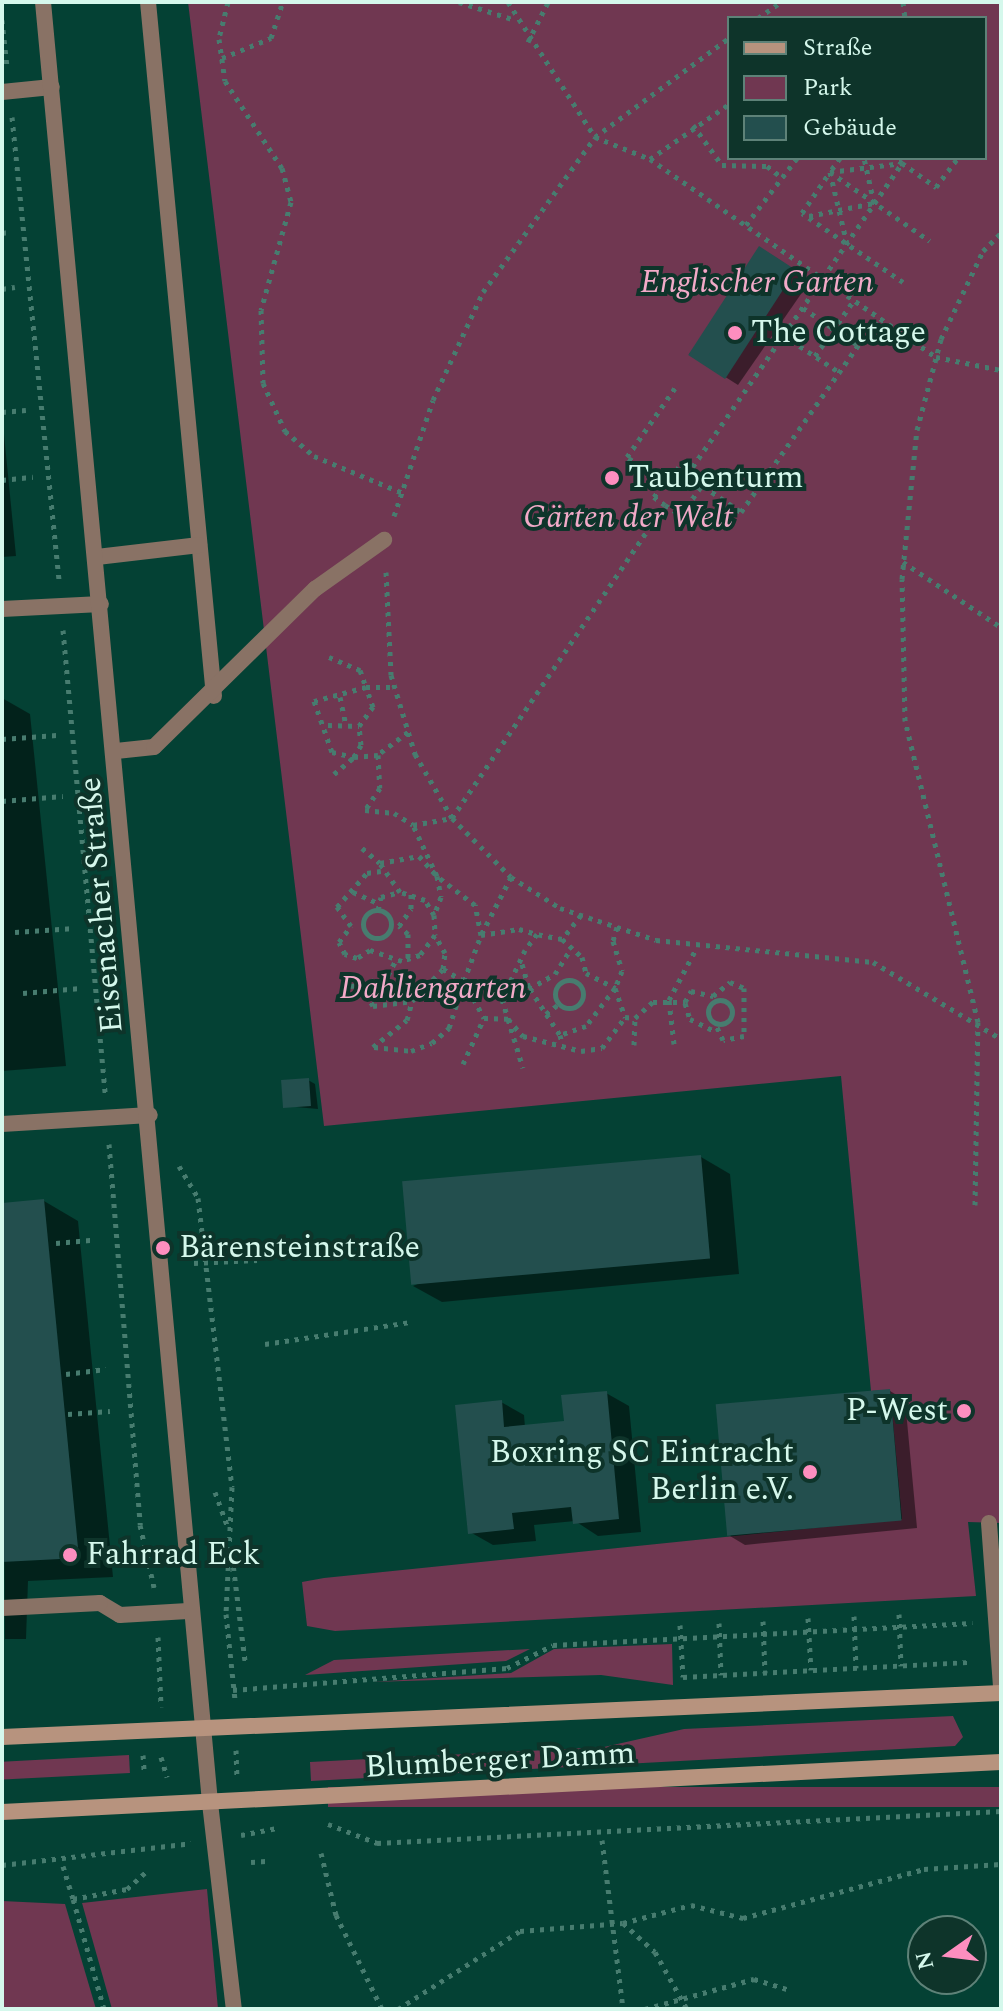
<!DOCTYPE html>
<meta charset="utf-8">
<style>
body{margin:0}
#map{position:relative;width:1003px;height:2011px;overflow:hidden;background:#044134;font-family:Spectral,serif}
div>[style]{position:absolute}
.green>*{inset:0;background:#703751;transform-origin:0 0}
.shadow>*{inset:0;background:#0007}
.building>*{inset:0;background:#234f4e;transform-origin:0 0}
.path>*{height:5px;margin-top:-2.5px;transform-origin:0;background:repeating-linear-gradient(90deg,#477c6f 0 4px,transparent 0 10px)}
.path>.ring{margin:-2.5px;padding:0;box-sizing:content-box;background:none;border:5px solid #477c6f;border-radius:50%}
.service>*{height:16px;margin:-8px;padding:0 8px;transform-origin:8px;border-radius:8px;background:#897265}
.minor>*{height:16px;margin:-8px;padding:0 8px;transform-origin:8px;border-radius:8px;background:#897265}
.tertiary>*{height:16px;margin:-8px;padding:0 8px;transform-origin:8px;border-radius:8px;background:#897265}
.secondary>*{height:16px;margin:-8px;padding:0 8px;transform-origin:8px;border-radius:8px;background:#b7937e}
.dots>*{width:22px;height:22px;translate:-50% -50%;box-sizing:border-box;border:4px solid #0e342a;border-radius:50%}
span{translate:-50% -50%;white-space:nowrap;text-align:center;line-height:1.15;-webkit-text-stroke:8px #0e342a;paint-order:stroke}
.park-label{font-size:32px;color:#f2aac8;font-style:italic}
.poi-label{font-size:32px;color:#d5f8ec}
.left{translate:0 -50%;text-align:left}
.right{translate:-100% -50%;text-align:right}
.street-label{font-size:32px;color:#d5f8ec}
.frame{position:absolute;inset:0;border:4px solid #d5f8ec;pointer-events:none}
.legend{position:absolute;left:727px;top:16px;width:260px;height:144px;box-sizing:border-box;background:#0e342a;border:2px solid #5e8278;margin:0;padding:10px 14px;list-style:none;font-size:24px;color:#d5f8ec}
.legend li{display:flex;align-items:center;gap:16px;height:40px}
.legend b{width:40px;border:2px solid #5e8278}
.north{position:absolute;left:907px;top:1915px;width:80px;height:80px;box-sizing:border-box;background:#0e342a;border:2px solid #5e8278;border-radius:50%;rotate:256deg;font-size:22px;font-weight:700;line-height:32px;text-align:center;color:#d5f8ec}
.north::after{content:'';display:block;margin:auto;width:28px;height:36px;background:#fd8ebf;clip-path:polygon(50% 0,100% 100%,50% 72%,0 100%)}
</style>
<div id="map">
<div class="green">
<div style="clip-path:polygon(evenodd,188px 2px,1001px 2px,1001px 1523px,968px 1522px,976px 1596px,335px 1631px,307px 1626px,302px 1582px,324px 1578px,902px 1519px,890px 1390px,871px 1391px,841px 1076px,324px 1126px,188px 2px,729px 18px,985px 18px,985px 158px,729px 158px,729px 18px)"></div>
<div style="clip-path:polygon(672px 1644px,673px 1685px,601px 1675px,372px 1682px,511px 1673px,554px 1649px)"></div>
<div style="clip-path:polygon(530px 1649px,506px 1661px,305px 1675px,334px 1660px)"></div>
<div style="clip-path:polygon(953px 1716px,963px 1737px,955px 1746px,311px 1781px,310px 1762px,604px 1747px,684px 1729px)"></div>
<div style="left:129px;top:1755px;width:18px;height:127px;rotate:87deg"></div>
<div style="left:1001px;top:1787px;width:20px;height:673px;rotate:90deg"></div>
<div style="clip-path:polygon(207px 1889px,218px 2009px,112px 2009px,82px 1903px)"></div>
<div style="clip-path:polygon(2px 1901px,65px 1904px,96px 2009px,2px 2009px)"></div>
</div>
<div class="shadow">
<div style="clip-path:polygon(775px 257px,810px 281px,738px 385px,689px 354px)"></div>
<div style="clip-path:polygon(2px 414px,16px 556px,2px 557px)"></div>
<div style="clip-path:polygon(2px 698px,30px 714px,66px 1066px,2px 1071px)"></div>
<div style="clip-path:polygon(308px 1080px,315px 1084px,318px 1109px,285px 1106px)"></div>
<div style="clip-path:polygon(701px 1157px,730px 1174px,739px 1274px,442px 1302px,413px 1286px)"></div>
<div style="clip-path:polygon(44px 1201px,78px 1221px,113px 1577px,28px 1581px,26px 1639px,5px 1639px,2px 1205px)"></div>
<div style="clip-path:polygon(890px 1391px,905px 1400px,917px 1528px,745px 1545px,730px 1536px)"></div>
<div style="clip-path:polygon(606px 1393px,629px 1406px,641px 1532px,598px 1536px,575px 1521px,534px 1525px,536px 1541px,493px 1545px,470px 1532px,501px 1402px,524px 1415px,525px 1427px,566px 1422px)"></div>
</div>
<div class="building">
<div style="left:759px;top:246px;width:44px;height:130px;rotate:33deg"></div>
<div style="left:309px;top:1078px;width:28px;height:28px;rotate:86deg"></div>
<div style="left:701px;top:1155px;width:104px;height:300px;rotate:85deg"></div>
<div style="clip-path:polygon(44px 1199px,79px 1558px,2px 1562px,2px 1203px)"></div>
<div style="left:890px;top:1389px;width:132px;height:175px;rotate:85deg"></div>
<div style="clip-path:polygon(607px 1391px,619px 1519px,573px 1524px,571px 1507px,512px 1513px,514px 1529px,468px 1534px,455px 1405px,502px 1400px,504px 1427px,564px 1421px,561px 1395px)"></div>
</div>
<div class="path">
<div style="left:228px;top:2px;width:38px;rotate:104deg"></div>
<div style="left:219px;top:39px;width:42px;rotate:81.9deg"></div>
<div style="left:225px;top:81px;width:104px;rotate:56.8deg"></div>
<div style="left:282px;top:168px;width:35px;rotate:75deg"></div>
<div style="left:291px;top:202px;width:112px;rotate:105.5deg"></div>
<div style="left:261px;top:310px;width:73px;rotate:88.4deg"></div>
<div style="left:263px;top:383px;width:53px;rotate:65.4deg"></div>
<div style="left:285px;top:431px;width:38px;rotate:41deg"></div>
<div style="left:314px;top:456px;width:96px;rotate:22.6deg"></div>
<div style="left:459px;top:2px;width:56px;rotate:17.8deg"></div>
<div style="left:508px;top:2px;width:161px;rotate:57.2deg"></div>
<div style="left:595px;top:137px;width:59px;rotate:21.8deg"></div>
<div style="left:650px;top:159px;width:348px;rotate:34.7deg"></div>
<div style="left:936px;top:357px;width:66px;rotate:11.3deg"></div>
<div style="left:903px;top:2px;width:16px;rotate:83deg"></div>
<div style="left:758px;top:18px;width:28px;rotate:-35deg"></div>
<div style="left:2px;top:20px;width:47px;rotate:83.9deg"></div>
<div style="left:528px;top:42px;width:45px;rotate:-63.4deg"></div>
<div style="left:222px;top:58px;width:53px;rotate:-22.2deg"></div>
<div style="left:271px;top:38px;width:38px;rotate:-72deg"></div>
<div style="left:12px;top:117px;width:465px;rotate:84.2deg"></div>
<div style="left:693px;top:125px;width:49px;rotate:54.1deg"></div>
<div style="left:722px;top:165px;width:45px;rotate:1.3deg"></div>
<div style="left:767px;top:166px;width:18px;rotate:38deg"></div>
<div style="left:840px;top:158px;width:17px;rotate:126deg"></div>
<div style="left:830px;top:172px;width:74px;rotate:76.7deg"></div>
<div style="left:650px;top:159px;width:96px;rotate:-34.8deg"></div>
<div style="left:830px;top:172px;width:73px;rotate:-7.1deg"></div>
<div style="left:902px;top:163px;width:42px;rotate:35.2deg"></div>
<div style="left:936px;top:187px;width:35px;rotate:-53deg"></div>
<div style="left:809px;top:216px;width:66px;rotate:-11.3deg"></div>
<div style="left:874px;top:203px;width:46px;rotate:-102.5deg"></div>
<div style="left:746px;top:225px;width:84px;rotate:-52.7deg"></div>
<div style="left:2px;top:233px;width:7px;rotate:-8deg"></div>
<div style="left:903px;top:282px;width:122px;rotate:-145.7deg"></div>
<div style="left:802px;top:213px;width:50px;rotate:-55.7deg"></div>
<div style="left:830px;top:172px;width:121px;rotate:34.6deg"></div>
<div style="left:2px;top:289px;width:13px;rotate:-9deg"></div>
<div style="left:803px;top:308px;width:66px;rotate:33.9deg"></div>
<div style="left:783px;top:335px;width:67px;rotate:33.5deg"></div>
<div style="left:815px;top:356px;width:68px;rotate:-55.1deg"></div>
<div style="left:2px;top:412px;width:24px;rotate:-5deg"></div>
<div style="left:687px;top:475px;width:65px;rotate:34.4deg"></div>
<div style="left:741px;top:512px;width:238px;rotate:-54.9deg"></div>
<div style="left:2px;top:480px;width:31px;rotate:-6deg"></div>
<div style="left:665px;top:483px;width:46px;rotate:-145.6deg"></div>
<div style="left:627px;top:457px;width:84px;rotate:-55.2deg"></div>
<div style="left:665px;top:505px;width:19px;rotate:32deg"></div>
<div style="left:681px;top:515px;width:37px;rotate:-55deg"></div>
<div style="left:394px;top:516px;width:122px;rotate:-71.4deg"></div>
<div style="left:433px;top:400px;width:119px;rotate:-65.2deg"></div>
<div style="left:483px;top:292px;width:191px;rotate:-54.1deg"></div>
<div style="left:595px;top:137px;width:167px;rotate:-36.5deg"></div>
<div style="left:903px;top:562px;width:118px;rotate:33.6deg"></div>
<div style="left:386px;top:572px;width:103px;rotate:87.2deg"></div>
<div style="left:391px;top:675px;width:83px;rotate:73.1deg"></div>
<div style="left:415px;top:754px;width:74px;rotate:60deg"></div>
<div style="left:452px;top:818px;width:83px;rotate:45deg"></div>
<div style="left:511px;top:877px;width:58px;rotate:32.3deg"></div>
<div style="left:560px;top:908px;width:101px;rotate:18.4deg"></div>
<div style="left:656px;top:940px;width:218px;rotate:5.8deg"></div>
<div style="left:873px;top:962px;width:149px;rotate:31deg"></div>
<div style="left:63px;top:630px;width:466px;rotate:84.8deg"></div>
<div style="left:329px;top:657px;width:34px;rotate:23deg"></div>
<div style="left:360px;top:670px;width:18px;rotate:71deg"></div>
<div style="left:366px;top:687px;width:54px;rotate:164.9deg"></div>
<div style="left:314px;top:701px;width:54px;rotate:70.6deg"></div>
<div style="left:332px;top:752px;width:23px;rotate:13deg"></div>
<div style="left:354px;top:757px;width:14px;rotate:-60deg"></div>
<div style="left:361px;top:745px;width:19px;rotate:-96deg"></div>
<div style="left:359px;top:726px;width:24px;rotate:-54deg"></div>
<div style="left:373px;top:707px;width:21px;rotate:-109deg"></div>
<div style="left:366px;top:687px;width:29px"></div>
<div style="left:340px;top:697px;width:25px;rotate:78deg"></div>
<div style="left:328px;top:725px;width:31px;rotate:2deg"></div>
<div style="left:408px;top:732px;width:38px;rotate:143deg"></div>
<div style="left:378px;top:755px;width:33px;rotate:87deg"></div>
<div style="left:380px;top:788px;width:27px;rotate:124deg"></div>
<div style="left:365px;top:810px;width:29px;rotate:6deg"></div>
<div style="left:394px;top:813px;width:22px;rotate:32deg"></div>
<div style="left:2px;top:739px;width:55px;rotate:-4.2deg"></div>
<div style="left:334px;top:774px;width:26px;rotate:-40deg"></div>
<div style="left:354px;top:757px;width:24px;rotate:-5deg"></div>
<div style="left:2px;top:801px;width:61px;rotate:-4.7deg"></div>
<div style="left:362px;top:848px;width:23px;rotate:40deg"></div>
<div style="left:380px;top:863px;width:40px;rotate:-10deg"></div>
<div style="left:419px;top:856px;width:27px;rotate:48deg"></div>
<div style="left:437px;top:876px;width:21px;rotate:79deg"></div>
<div style="left:441px;top:897px;width:19px;rotate:111deg"></div>
<div style="left:434px;top:915px;width:17px;rotate:-121deg"></div>
<div style="left:425px;top:900px;width:26px;rotate:-162deg"></div>
<div style="left:400px;top:892px;width:35px;rotate:-125deg"></div>
<div style="left:511px;top:877px;width:65px;rotate:117.3deg"></div>
<div style="left:481px;top:935px;width:38px;rotate:-9deg"></div>
<div style="left:519px;top:929px;width:19px;rotate:16deg"></div>
<div style="left:353px;top:892px;width:27px;rotate:24deg"></div>
<div class="ring" style="left:363px;top:910px;width:23px;height:23px"></div>
<div style="left:378px;top:910px;width:13px;rotate:-77deg"></div>
<div style="left:381px;top:897px;width:20px;rotate:-15deg"></div>
<div style="left:434px;top:915px;width:20px;rotate:87deg"></div>
<div style="left:581px;top:915px;width:31px;rotate:128deg"></div>
<div style="left:562px;top:939px;width:25px;rotate:-169deg"></div>
<div style="left:537px;top:934px;width:20px;rotate:127deg"></div>
<div style="left:525px;top:950px;width:54px;rotate:115.1deg"></div>
<div style="left:502px;top:999px;width:21px;rotate:73deg"></div>
<div style="left:508px;top:1019px;width:23px;rotate:49deg"></div>
<div style="left:523px;top:1036px;width:60px;rotate:14.5deg"></div>
<div style="left:581px;top:1051px;width:21px;rotate:-8deg"></div>
<div style="left:602px;top:1048px;width:39px;rotate:-53deg"></div>
<div style="left:617px;top:927px;width:15px;rotate:106deg"></div>
<div style="left:613px;top:941px;width:31px;rotate:73deg"></div>
<div style="left:622px;top:971px;width:18px;rotate:112deg"></div>
<div style="left:615px;top:988px;width:31px;rotate:71deg"></div>
<div style="left:625px;top:1017px;width:10px;rotate:6deg"></div>
<div style="left:15px;top:932px;width:60px;rotate:-3.8deg"></div>
<div style="left:562px;top:939px;width:27px;rotate:42deg"></div>
<div style="left:582px;top:957px;width:16px;rotate:76deg"></div>
<div style="left:586px;top:973px;width:33px;rotate:27deg"></div>
<div style="left:615px;top:988px;width:48px;rotate:127.3deg"></div>
<div style="left:586px;top:1026px;width:28px;rotate:161deg"></div>
<div style="left:560px;top:1035px;width:9px;rotate:77deg"></div>
<div style="left:408px;top:958px;width:24px;rotate:-90deg"></div>
<div style="left:408px;top:934px;width:12px;rotate:-138deg"></div>
<div style="left:399px;top:926px;width:21px;rotate:-55deg"></div>
<div style="left:411px;top:909px;width:15px;rotate:-90deg"></div>
<div style="left:522px;top:964px;width:26px;rotate:74deg"></div>
<div style="left:529px;top:989px;width:30px;rotate:-30deg"></div>
<div style="left:555px;top:974px;width:26px;rotate:-58deg"></div>
<div style="left:443px;top:969px;width:24px;rotate:30deg"></div>
<div style="left:464px;top:981px;width:49px;rotate:-69.7deg"></div>
<div style="left:481px;top:935px;width:31px;rotate:-101deg"></div>
<div style="left:475px;top:905px;width:48px;rotate:-142.7deg"></div>
<div style="left:437px;top:876px;width:56px;rotate:-115.2deg"></div>
<div style="left:413px;top:825px;width:40px;rotate:-10deg"></div>
<div style="left:452px;top:818px;width:379px;rotate:-55.8deg"></div>
<div style="left:665px;top:505px;width:14px;rotate:-144deg"></div>
<div style="left:654px;top:497px;width:36px;rotate:-54deg"></div>
<div style="left:675px;top:468px;width:14px;rotate:30deg"></div>
<div style="left:687px;top:475px;width:379px;rotate:-55.4deg"></div>
<div style="left:902px;top:163px;width:9px;rotate:-144deg"></div>
<div class="ring" style="left:555px;top:980px;width:23px;height:23px"></div>
<div style="left:464px;top:981px;width:42px;rotate:61.6deg"></div>
<div style="left:484px;top:1018px;width:24px;rotate:2deg"></div>
<div style="left:508px;top:1019px;width:51px;rotate:73deg"></div>
<div style="left:361px;top:985px;width:29px;rotate:-20deg"></div>
<div style="left:388px;top:975px;width:17px;rotate:-62deg"></div>
<div style="left:350px;top:986px;width:11px;rotate:-5deg"></div>
<div style="left:361px;top:985px;width:24px;rotate:60deg"></div>
<div style="left:373px;top:1006px;width:38px;rotate:-7deg"></div>
<div style="left:530px;top:989px;width:55px;rotate:56.9deg"></div>
<div style="left:23px;top:993px;width:58px;rotate:-4.9deg"></div>
<div class="ring" style="left:708px;top:1000px;width:19px;height:19px"></div>
<div style="left:685px;top:1003px;width:17px;rotate:73deg"></div>
<div style="left:690px;top:1019px;width:25px;rotate:26deg"></div>
<div style="left:546px;top:1014px;width:16px;rotate:-38deg"></div>
<div style="left:674px;top:1044px;width:44px;rotate:-96.5deg"></div>
<div style="left:669px;top:1000px;width:58px;rotate:-62.1deg"></div>
<div style="left:634px;top:1045px;width:27px;rotate:-88deg"></div>
<div style="left:635px;top:1018px;width:24px;rotate:-42deg"></div>
<div style="left:653px;top:1002px;width:32px"></div>
<div style="left:685px;top:1002px;width:13px;rotate:-61deg"></div>
<div style="left:691px;top:991px;width:23px;rotate:13deg"></div>
<div style="left:713px;top:996px;width:22px;rotate:-39deg"></div>
<div style="left:730px;top:982px;width:15px;rotate:23deg"></div>
<div style="left:744px;top:988px;width:48px;rotate:90deg"></div>
<div style="left:744px;top:1036px;width:21px;rotate:169deg"></div>
<div style="left:723px;top:1040px;width:19px;rotate:-115deg"></div>
<div style="left:373px;top:1047px;width:43px;rotate:-38.5deg"></div>
<div style="left:407px;top:1020px;width:20px;rotate:-75deg"></div>
<div style="left:412px;top:1001px;width:45px;rotate:-45.9deg"></div>
<div style="left:443px;top:969px;width:16px;rotate:-83deg"></div>
<div style="left:445px;top:953px;width:21px;rotate:-119deg"></div>
<div style="left:435px;top:935px;width:25px;rotate:127deg"></div>
<div style="left:420px;top:955px;width:19px;rotate:162deg"></div>
<div style="left:402px;top:961px;width:34px;rotate:-161deg"></div>
<div style="left:370px;top:950px;width:15px;rotate:148deg"></div>
<div style="left:357px;top:958px;width:13px;rotate:-162deg"></div>
<div style="left:345px;top:954px;width:13px;rotate:-117deg"></div>
<div style="left:339px;top:942px;width:20px;rotate:-53deg"></div>
<div style="left:351px;top:926px;width:24px;rotate:-126deg"></div>
<div style="left:337px;top:907px;width:45px;rotate:-48.6deg"></div>
<div style="left:367px;top:873px;width:14px;rotate:-8deg"></div>
<div style="left:374px;top:1047px;width:37px;rotate:6deg"></div>
<div style="left:411px;top:1051px;width:22px;rotate:-21deg"></div>
<div style="left:432px;top:1043px;width:23px;rotate:-41deg"></div>
<div style="left:449px;top:1028px;width:49px;rotate:-72.3deg"></div>
<div style="left:463px;top:1064px;width:51px;rotate:-65.5deg"></div>
<div style="left:109px;top:1144px;width:382px;rotate:85.3deg"></div>
<div style="left:140px;top:1525px;width:64px;rotate:77.3deg"></div>
<div style="left:179px;top:1166px;width:37px;rotate:59deg"></div>
<div style="left:198px;top:1198px;width:291px;rotate:83.3deg"></div>
<div style="left:232px;top:1487px;width:127px;rotate:92.7deg"></div>
<div style="left:226px;top:1614px;width:86px;rotate:84deg"></div>
<div style="left:975px;top:1205px;width:183px;rotate:-89.1deg"></div>
<div style="left:978px;top:1022px;width:310px;rotate:-103.6deg"></div>
<div style="left:905px;top:721px;width:142px;rotate:-91.2deg"></div>
<div style="left:902px;top:579px;width:150px;rotate:-84.3deg"></div>
<div style="left:917px;top:430px;width:94px;rotate:-75.2deg"></div>
<div style="left:941px;top:339px;width:98px;rotate:-64.5deg"></div>
<div style="left:983px;top:251px;width:25px;rotate:-45deg"></div>
<div style="left:56px;top:1243px;width:37px;rotate:-5deg"></div>
<div style="left:194px;top:1263px;width:63px;rotate:-2.7deg"></div>
<div style="left:265px;top:1344px;width:148px;rotate:-8.6deg"></div>
<div style="left:66px;top:1374px;width:40px;rotate:-7.1deg"></div>
<div style="left:68px;top:1414px;width:42px;rotate:-4.1deg"></div>
<div style="left:215px;top:1492px;width:35px;rotate:70deg"></div>
<div style="left:231px;top:1547px;width:115px;rotate:83deg"></div>
<div style="left:899px;top:1614px;width:52px;rotate:87.8deg"></div>
<div style="left:854px;top:1616px;width:52px;rotate:87.8deg"></div>
<div style="left:808px;top:1618px;width:52px;rotate:86.7deg"></div>
<div style="left:763px;top:1621px;width:52px;rotate:87.8deg"></div>
<div style="left:719px;top:1623px;width:52px;rotate:87.8deg"></div>
<div style="left:680px;top:1625px;width:52px;rotate:86.7deg"></div>
<div style="left:683px;top:1677px;width:289px;rotate:-3deg"></div>
<div style="left:158px;top:1637px;width:70px;rotate:87.5deg"></div>
<div style="left:233px;top:1690px;width:275px;rotate:-4.6deg"></div>
<div style="left:507px;top:1668px;width:51px;rotate:-26.6deg"></div>
<div style="left:553px;top:1645px;width:420px;rotate:-3deg"></div>
<div style="left:236px;top:1750px;width:26px;rotate:88deg"></div>
<div style="left:143px;top:1755px;width:16px;rotate:86deg"></div>
<div style="left:161px;top:1757px;width:21px;rotate:73deg"></div>
<div style="left:328px;top:1824px;width:53px;rotate:21.2deg"></div>
<div style="left:377px;top:1843px;width:625px;rotate:-2.94deg"></div>
<div style="left:241px;top:1835px;width:38px;rotate:-11deg"></div>
<div style="left:602px;top:1840px;width:170px;rotate:82.9deg"></div>
<div style="left:321px;top:1853px;width:64px;rotate:76.4deg"></div>
<div style="left:336px;top:1915px;width:105px;rotate:63.9deg"></div>
<div style="left:251px;top:1862px;width:15px;rotate:-4deg"></div>
<div style="left:2px;top:1865px;width:190px;rotate:-6.6deg"></div>
<div style="left:63px;top:1866px;width:34px;rotate:73deg"></div>
<div style="left:623px;top:1923px;width:70px;rotate:-14.8deg"></div>
<div style="left:691px;top:1905px;width:54px;rotate:14deg"></div>
<div style="left:743px;top:1918px;width:188px;rotate:-15.1deg"></div>
<div style="left:924px;top:1869px;width:77px;rotate:-3.7deg"></div>
<div style="left:104px;top:2009px;width:114px;rotate:-105.7deg"></div>
<div style="left:73px;top:1899px;width:55px;rotate:-10.5deg"></div>
<div style="left:127px;top:1889px;width:28px;rotate:-42deg"></div>
<div style="left:398px;top:2009px;width:145px;rotate:-32.6deg"></div>
<div style="left:520px;top:1931px;width:103px;rotate:-4.4deg"></div>
<div style="left:623px;top:1923px;width:43px;rotate:42.2deg"></div>
<div style="left:655px;top:1952px;width:65px;rotate:60.7deg"></div>
<div style="left:645px;top:2009px;width:113px;rotate:-15.4deg"></div>
<div style="left:754px;top:1979px;width:38px;rotate:17deg"></div>
</div>
<div class="service">
<div style="left:148px;top:2px;width:697px;rotate:84.57deg"></div>
<div style="left:97px;top:557px;width:103px;rotate:-6.7deg"></div>
<div style="left:116px;top:751px;width:38px;rotate:-6deg"></div>
<div style="left:154px;top:747px;width:226px;rotate:-44.5deg"></div>
<div style="left:315px;top:589px;width:85px;rotate:-35.4deg"></div>
<div style="left:989px;top:1523px;width:165px;rotate:85.8deg"></div>
<div style="left:100px;top:1603px;width:23px;rotate:31deg"></div>
<div style="left:120px;top:1615px;width:68px;rotate:-3.4deg"></div>
</div>
<div class="minor">
<div style="left:2px;top:92px;width:50px;rotate:-5.7deg"></div>
<div style="left:2px;top:609px;width:99px;rotate:-2.9deg"></div>
<div style="left:2px;top:1124px;width:148px;rotate:-3.5deg"></div>
<div style="left:2px;top:1608px;width:98px;rotate:-2.9deg"></div>
<div style="left:210px;top:1803px;width:207px;rotate:83.4deg"></div>
</div>
<div class="tertiary">
<div style="left:43px;top:2px;width:1809px;rotate:84.7deg"></div>
</div>
<div class="secondary">
<div style="left:2px;top:1737px;width:1000px;rotate:-2.52deg"></div>
<div style="left:2px;top:1812px;width:1000px;rotate:-2.87deg"></div>
</div>
<div class="dots">
<div style="left:735px;top:333px;background:#fd8ebf"></div>
<div style="left:612px;top:478px;background:#fd8ebf"></div>
<div style="left:163px;top:1248px;background:#fd8ebf"></div>
<div style="left:964px;top:1411px;background:#fd8ebf"></div>
<div style="left:810px;top:1472px;background:#fd8ebf"></div>
<div style="left:70px;top:1555px;background:#fd8ebf"></div>
</div>
<div class="park-label">
<span style="left:757px;top:283px">Englischer Garten</span>
<span style="left:628px;top:518px">Gärten der Welt</span>
<span style="left:433px;top:989px">Dahliengarten</span>
</div>
<div class="poi-label">
<span class="left" style="left:751px;top:333px">The Cottage</span>
<span class="left" style="left:628px;top:478px">Taubenturm</span>
<span class="left" style="left:179px;top:1248px">Bärensteinstraße</span>
<span class="right" style="left:948px;top:1411px">P-West</span>
<span class="right" style="left:794px;top:1472px">Boxring SC Eintracht<br>Berlin e.V.</span>
<span class="left" style="left:86px;top:1555px">Fahrrad Eck</span>
</div>
<div class="street-label">
<span style="left:102px;top:905px;rotate:-95deg">Eisenacher Straße</span>
<span style="left:500px;top:1761px;rotate:-3deg">Blumberger Damm</span>
</div>
<div class="frame"></div>
<ul class="legend">
<li><b style="height:10px;background:#b7937e"></b>Straße</li>
<li><b style="height:22px;background:#703751"></b>Park</li>
<li><b style="height:22px;background:#234f4e"></b>Gebäude</li>
</ul>
<div class="north">N</div>
</div>
